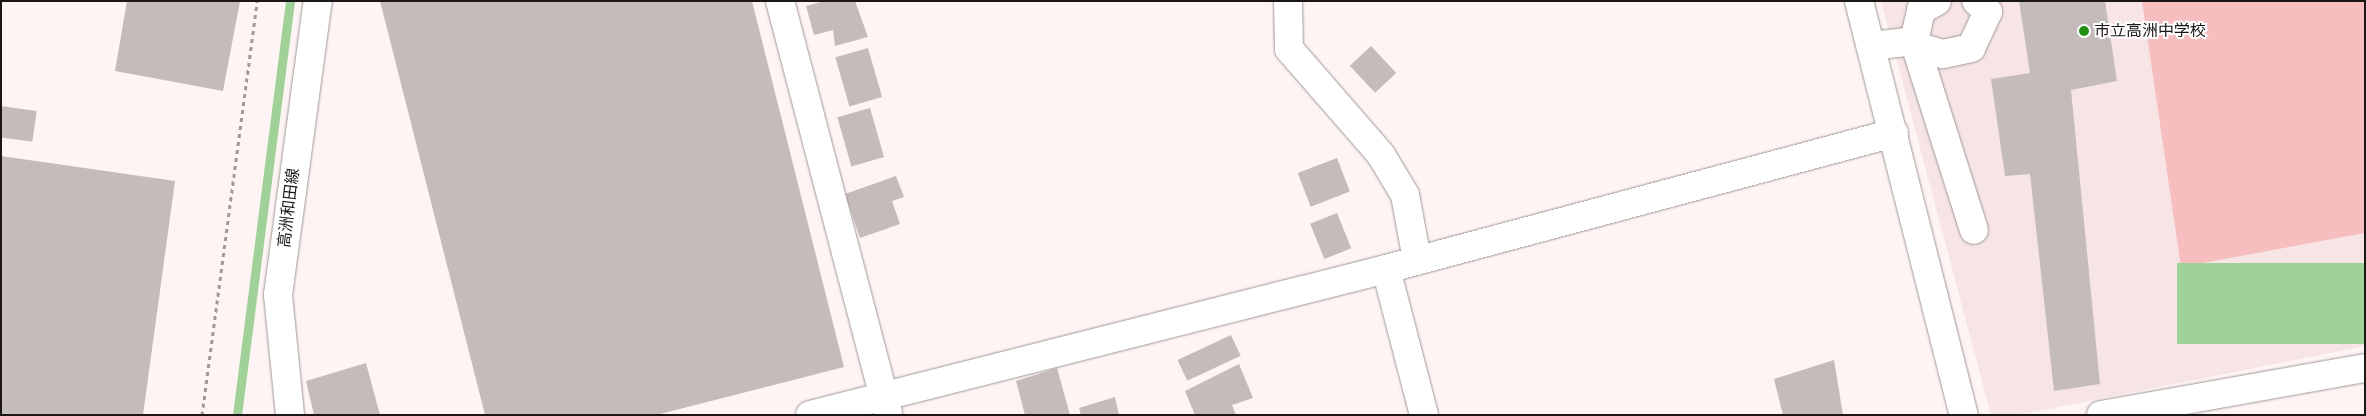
<!DOCTYPE html>
<meta charset="utf-8">
<style>
body{margin:0}
#map{position:relative;width:2366px;height:416px;overflow:hidden;background:#fef4f4;font-family:Karla,"Noto Sans JP",sans-serif}
div>[style]{position:absolute}
.built>*{inset:0;background:#f7e4e4}
.green>*{inset:0;background:#f7bebf}
.water>*{inset:0;background:#9fd198;transform-origin:0 0}
.stream>*{height:9px;margin:-4.5px;padding:0 4.5px;transform-origin:4.5px;border-radius:4.5px;background:#9fd198}
.building>*{inset:0;background:#c5bbbb;transform-origin:0 0}
.path>*{height:3px;margin-top:-1.5px;transform-origin:0;background:repeating-linear-gradient(90deg,#a19999 0 4px,transparent 0 8px)}
.roads{filter:drop-shadow(0 0 1px #a09797) drop-shadow(0 0 1px #a09797)}
.minor>*{height:28px;margin:-14px;padding:0 14px;transform-origin:14px;border-radius:14px;background:#fff}
.major>*{height:28px;margin:-14px;padding:0 14px;transform-origin:14px;border-radius:14px;background:#fff}
.dots>*{width:14px;height:14px;translate:-50% -50%;box-sizing:border-box;border:2px solid #fff;border-radius:50%}
span{translate:-50% -50%;white-space:nowrap;text-align:center;line-height:1.15;-webkit-text-stroke:4px #fff;paint-order:stroke}
.poi-label{font-size:16px;color:#1b1717}
.left{translate:0 -50%;text-align:left}
.street-label{font-size:16px;color:#1b1717}
.frame{position:absolute;inset:0;border:2px solid #1b1717;pointer-events:none}
</style>
<div id="map">
<div class="built">
<div style="clip-path:polygon(1881px 1px,2365px 1px,2365px 346px,2018px 415px,1991px 415px)"></div>
</div>
<div class="green">
<div style="clip-path:polygon(2142px 1px,2365px 1px,2365px 233px,2181px 267px)"></div>
</div>
<div class="water">
<div style="left:2365px;top:263px;width:81px;height:188px;rotate:90deg"></div>
</div>
<div class="stream">
<div style="left:237px;top:415px;width:417px;rotate:-82.7deg"></div>
</div>
<div class="building">
<div style="clip-path:polygon(127px 1px,240px 1px,223px 91px,115px 71px)"></div>
<div style="clip-path:polygon(380px 1px,752px 1px,844px 367px,656px 415px,485px 415px)"></div>
<div style="clip-path:polygon(824px 1px,855px 1px,868px 37px,835px 46px,833px 30px,814px 35px,806px 6px)"></div>
<div style="clip-path:polygon(2019px 1px,2105px 1px,2117px 81px,2071px 90px,2100px 384px,2054px 391px,2030px 174px,2005px 176px,1991px 79px,2030px 73px)"></div>
<div style="left:1371px;top:46px;width:37px;height:29px;rotate:47deg"></div>
<div style="left:868px;top:48px;width:51px;height:34px;rotate:74deg"></div>
<div style="left:1px;top:106px;width:36px;height:31px;rotate:8deg"></div>
<div style="left:870px;top:108px;width:51px;height:34px;rotate:74deg"></div>
<div style="clip-path:polygon(1px 156px,175px 181px,143px 415px,1px 415px)"></div>
<div style="left:1337px;top:158px;width:36px;height:42px;rotate:69deg"></div>
<div style="clip-path:polygon(896px 176px,904px 197px,892px 201px,900px 224px,860px 238px,845px 194px)"></div>
<div style="left:1337px;top:213px;width:38px;height:29px;rotate:68deg"></div>
<div style="left:1231px;top:335px;width:23px;height:59px;rotate:65deg"></div>
<div style="clip-path:polygon(1834px 360px,1843px 415px,1783px 415px,1774px 379px)"></div>
<div style="clip-path:polygon(366px 363px,380px 415px,314px 415px,306px 381px)"></div>
<div style="clip-path:polygon(1239px 364px,1253px 398px,1232px 405px,1236px 415px,1195px 415px,1185px 391px)"></div>
<div style="clip-path:polygon(1057px 368px,1070px 415px,1025px 415px,1016px 381px)"></div>
<div style="clip-path:polygon(1115px 397px,1119px 415px,1081px 415px,1079px 408px)"></div>
</div>
<div class="path">
<div style="left:202px;top:415px;width:418px;rotate:-82.4deg"></div>
</div>
<div class="roads">
<div class="minor">
<div style="left:780px;top:1px;width:426px;rotate:75.3deg"></div>
<div style="left:1288px;top:1px;width:48px;rotate:88.8deg"></div>
<div style="left:1289px;top:49px;width:140px;rotate:49deg"></div>
<div style="left:1381px;top:155px;width:47px;rotate:59deg"></div>
<div style="left:1405px;top:195px;width:66px;rotate:79.5deg"></div>
<div style="left:1859px;top:1px;width:427px;rotate:75.8deg"></div>
<div style="left:1914px;top:41px;width:32px;rotate:-77deg"></div>
<div style="left:1921px;top:10px;width:18px;rotate:-29deg"></div>
<div style="left:1871px;top:46px;width:43px;rotate:-6.6deg"></div>
<div style="left:1914px;top:41px;width:198px;rotate:72.4deg"></div>
<div style="left:1916px;top:46px;width:28px;rotate:17deg"></div>
<div style="left:1943px;top:54px;width:29px;rotate:-12deg"></div>
<div style="left:1971px;top:48px;width:40px;rotate:-65deg"></div>
<div style="left:1988px;top:12px;width:16px;rotate:-137deg"></div>
<div style="left:1386px;top:269px;width:151px;rotate:75.4deg"></div>
<div style="left:810px;top:415px;width:594px;rotate:-14.22deg"></div>
<div style="left:1386px;top:269px;width:526px;rotate:-14.99deg"></div>
<div style="left:2101px;top:415px;width:268px;rotate:-10.1deg"></div>
</div>
<div class="major">
<div style="left:290px;top:415px;width:121px;rotate:-95.7deg"></div>
<div style="left:278px;top:295px;width:297px;rotate:-82.3deg"></div>
</div>
</div>
<div class="dots">
<div style="left:2084px;top:31px;background:#228e10"></div>
</div>
<div class="poi-label">
<span class="left" style="left:2094px;top:31px">市立高洲中学校</span>
</div>
<div class="street-label">
<span style="left:289px;top:208px;rotate:-83deg">高洲和田線</span>
</div>
<div class="frame"></div>
</div>
